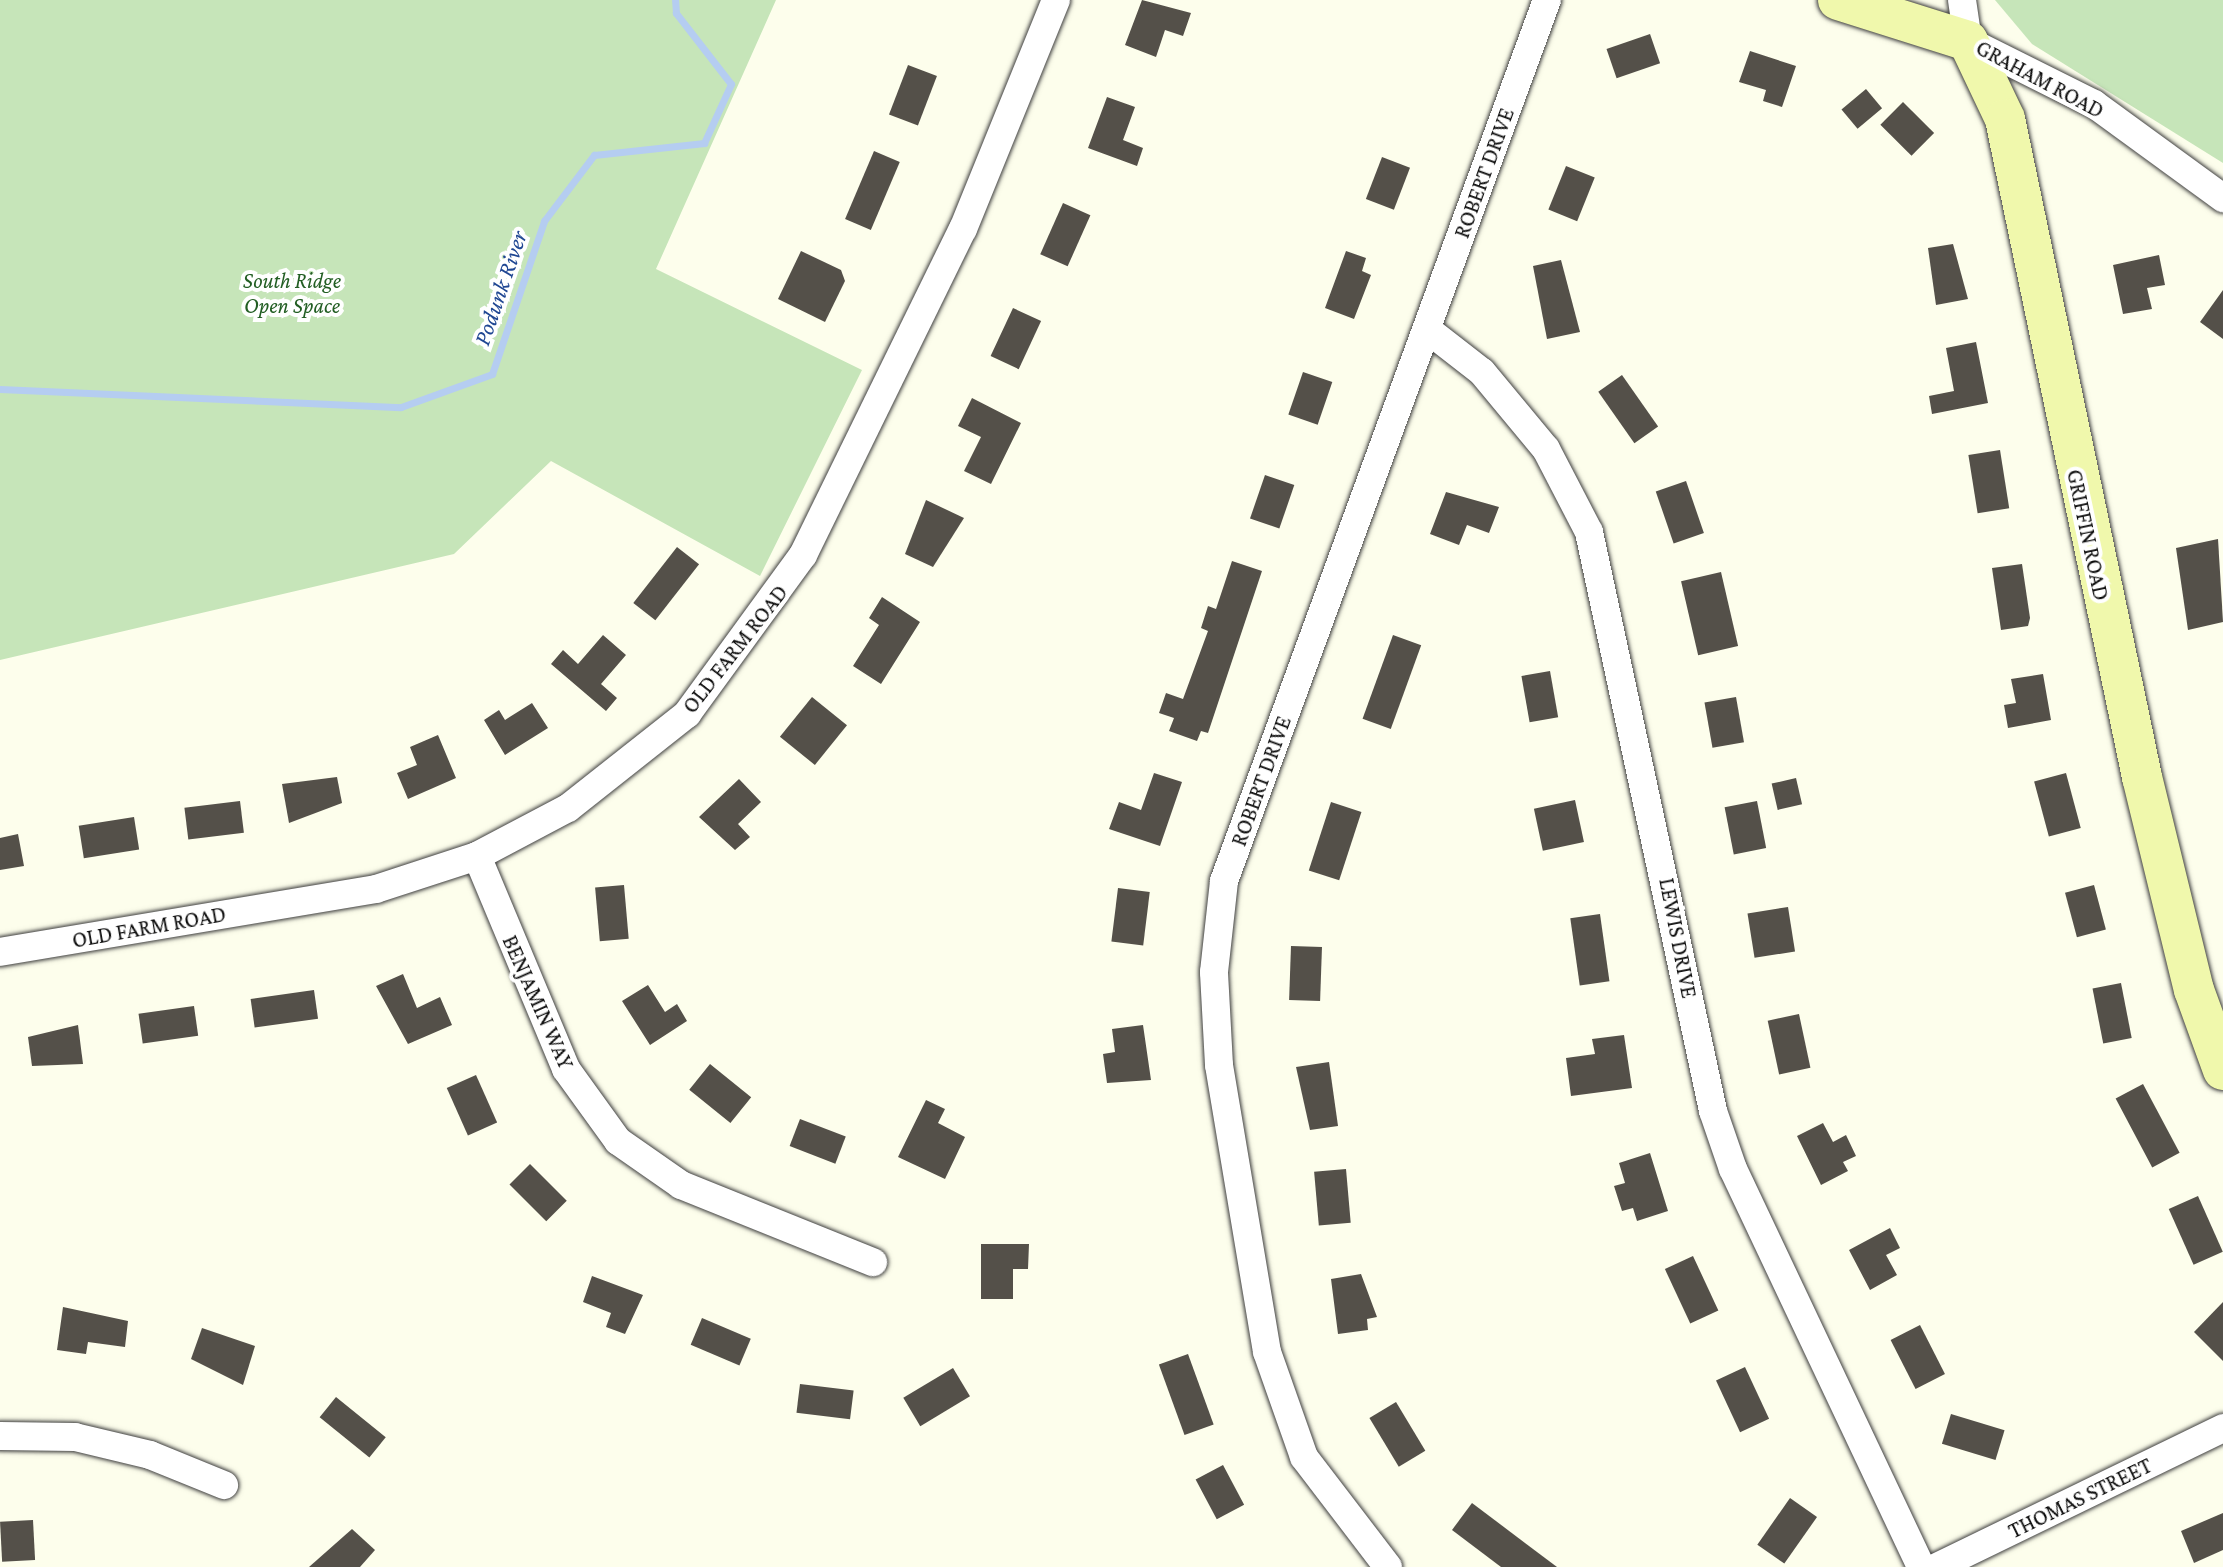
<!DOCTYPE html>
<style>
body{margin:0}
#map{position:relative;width:2223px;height:1567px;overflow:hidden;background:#fdfeec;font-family:"Crimson Pro",serif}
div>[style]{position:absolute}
.green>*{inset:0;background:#c6e5b9}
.stream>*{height:7px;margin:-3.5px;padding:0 3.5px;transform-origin:3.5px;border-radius:3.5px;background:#b5cdf1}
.building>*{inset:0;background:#545049;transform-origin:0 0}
.roads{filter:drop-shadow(0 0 2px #3f3f3f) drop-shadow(0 0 2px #3f3f3f)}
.street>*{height:28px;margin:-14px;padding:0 14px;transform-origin:14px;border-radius:14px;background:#fff}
.secondary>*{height:40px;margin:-20px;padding:0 20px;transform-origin:20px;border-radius:20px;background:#f0f8ac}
span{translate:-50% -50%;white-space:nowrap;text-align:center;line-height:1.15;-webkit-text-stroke:8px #fff;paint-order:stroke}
.street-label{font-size:22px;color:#0c0c0c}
.park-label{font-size:22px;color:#225e23;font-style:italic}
.water-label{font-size:24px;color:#204793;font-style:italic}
</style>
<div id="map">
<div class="green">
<div style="clip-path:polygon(0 0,776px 0,656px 269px,862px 370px,760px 576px,551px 461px,454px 554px,0 660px)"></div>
<div style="clip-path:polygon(1995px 0,2223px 0,2223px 163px,2032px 44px)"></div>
</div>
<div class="stream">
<div style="left:0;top:389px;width:401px;rotate:2.6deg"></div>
<div style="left:401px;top:407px;width:97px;rotate:-19.9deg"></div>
<div style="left:492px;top:374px;width:162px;rotate:-71.2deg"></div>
<div style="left:544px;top:221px;width:83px;rotate:-52.9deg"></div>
<div style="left:594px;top:155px;width:111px;rotate:-6.2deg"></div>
<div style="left:704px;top:143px;width:65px;rotate:-65.4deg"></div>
<div style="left:731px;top:84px;width:90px;rotate:-127.8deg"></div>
<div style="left:676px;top:13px;width:13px;rotate:-94deg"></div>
</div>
<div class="building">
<div style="clip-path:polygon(1142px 0,1191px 13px,1183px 36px,1165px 30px,1156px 57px,1125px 45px)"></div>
<div style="left:1650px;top:34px;width:31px;height:46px;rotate:71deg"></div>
<div style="clip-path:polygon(1750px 51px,1796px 66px,1782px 107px,1763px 101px,1766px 90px,1739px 82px)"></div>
<div style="left:908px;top:65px;width:31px;height:53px;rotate:21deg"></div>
<div style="left:1866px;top:89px;width:25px;height:32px;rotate:50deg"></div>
<div style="clip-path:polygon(1107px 97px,1135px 107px,1123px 140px,1143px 148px,1137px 166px,1088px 148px)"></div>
<div style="left:1903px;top:102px;width:44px;height:32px;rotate:45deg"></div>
<div style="left:874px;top:151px;width:28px;height:74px;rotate:23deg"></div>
<div style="left:1382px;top:157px;width:30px;height:45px;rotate:21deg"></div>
<div style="left:1566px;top:166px;width:31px;height:47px;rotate:22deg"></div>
<div style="left:1063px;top:203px;width:30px;height:56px;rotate:24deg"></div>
<div style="clip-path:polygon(1953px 244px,1968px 299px,1936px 305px,1928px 248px)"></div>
<div style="clip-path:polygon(801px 251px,841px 270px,845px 281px,825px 322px,778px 299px)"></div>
<div style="clip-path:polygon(1346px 251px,1366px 258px,1362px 271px,1371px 275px,1354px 319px,1325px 308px)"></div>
<div style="clip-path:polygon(2159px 255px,2165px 285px,2147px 288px,2152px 309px,2123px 314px,2113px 265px)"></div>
<div style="clip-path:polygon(1561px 260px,1580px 332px,1547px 339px,1533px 266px)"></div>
<div style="clip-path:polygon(2223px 290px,2223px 339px,2200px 322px)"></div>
<div style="left:1013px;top:308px;width:31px;height:53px;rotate:25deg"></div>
<div style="clip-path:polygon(1976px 342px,1988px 403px,1932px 414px,1929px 396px,1954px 391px,1946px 348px)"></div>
<div style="left:1303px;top:372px;width:31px;height:45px;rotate:19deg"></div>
<div style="left:1622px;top:375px;width:63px;height:29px;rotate:55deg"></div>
<div style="clip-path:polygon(972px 398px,1021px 423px,991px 484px,964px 471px,981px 437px,958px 426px)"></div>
<div style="left:2000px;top:450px;width:59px;height:32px;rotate:81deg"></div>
<div style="left:1265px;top:475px;width:31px;height:46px;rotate:19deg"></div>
<div style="left:1686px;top:481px;width:55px;height:32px;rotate:71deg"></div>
<div style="clip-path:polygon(1446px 492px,1499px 507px,1489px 533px,1467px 525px,1459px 545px,1430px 534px)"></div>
<div style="clip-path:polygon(926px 500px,964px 518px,933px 567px,905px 554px)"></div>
<div style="clip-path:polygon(2218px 539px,2223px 622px,2188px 630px,2176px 548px)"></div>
<div style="left:677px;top:547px;width:28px;height:71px;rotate:38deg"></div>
<div style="clip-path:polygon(1232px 561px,1262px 571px,1208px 733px,1201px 731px,1197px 741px,1169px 731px,1174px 718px,1159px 713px,1166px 693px,1183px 699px,1208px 631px,1201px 628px,1208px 606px,1216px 609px)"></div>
<div style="clip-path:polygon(2022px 564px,2030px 618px,2028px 626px,2001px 630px,1992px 568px)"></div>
<div style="left:1721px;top:572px;width:76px;height:41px;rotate:77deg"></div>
<div style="clip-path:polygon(882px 597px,920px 622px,881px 684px,853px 666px,879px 625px,869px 618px)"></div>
<div style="clip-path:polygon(603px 635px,626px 655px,601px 684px,617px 698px,606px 711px,551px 664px,563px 650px,578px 664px)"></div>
<div style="left:1393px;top:635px;width:30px;height:89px;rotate:20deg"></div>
<div style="left:1550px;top:671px;width:47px;height:29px;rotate:80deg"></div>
<div style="clip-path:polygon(2043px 674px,2051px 720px,2008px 728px,2004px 705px,2016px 703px,2011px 679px)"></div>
<div style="left:812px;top:697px;width:45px;height:51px;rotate:39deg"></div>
<div style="left:1736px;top:697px;width:46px;height:32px;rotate:80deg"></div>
<div style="clip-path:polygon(532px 703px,548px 728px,505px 755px,484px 720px,499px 710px,505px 720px)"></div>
<div style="clip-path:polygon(438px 735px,456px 778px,408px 799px,397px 773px,417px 765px,410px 747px)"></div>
<div style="clip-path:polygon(1154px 773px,1182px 782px,1160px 846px,1109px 829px,1119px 802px,1141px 810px)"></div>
<div style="left:2066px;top:773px;width:57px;height:33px;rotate:75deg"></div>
<div style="clip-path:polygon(337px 777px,342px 803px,289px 823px,282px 784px)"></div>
<div style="left:1796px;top:778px;width:27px;height:25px;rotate:77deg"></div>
<div style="clip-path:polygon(739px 779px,761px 802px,738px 824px,750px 837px,735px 850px,699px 817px)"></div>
<div style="left:1575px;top:800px;width:43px;height:42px;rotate:78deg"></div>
<div style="left:240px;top:801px;width:32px;height:56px;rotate:83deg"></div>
<div style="left:1757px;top:801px;width:48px;height:33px;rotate:79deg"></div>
<div style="left:1331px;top:802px;width:32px;height:72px;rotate:18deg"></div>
<div style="left:134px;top:817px;width:33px;height:56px;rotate:81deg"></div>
<div style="clip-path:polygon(18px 834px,24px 866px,0 870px,0 838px)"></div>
<div style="left:624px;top:885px;width:54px;height:29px;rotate:85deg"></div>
<div style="left:2094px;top:885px;width:46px;height:30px;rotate:75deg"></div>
<div style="left:1118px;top:888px;width:32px;height:54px;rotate:7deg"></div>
<div style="left:1788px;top:907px;width:45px;height:41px;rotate:81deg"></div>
<div style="left:1600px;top:914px;width:68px;height:30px;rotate:82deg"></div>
<div style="left:1291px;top:946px;width:31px;height:54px;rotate:2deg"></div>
<div style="clip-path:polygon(403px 974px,417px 1008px,440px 997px,452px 1025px,408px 1044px,376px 986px)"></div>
<div style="left:2121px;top:983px;width:56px;height:29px;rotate:79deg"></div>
<div style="clip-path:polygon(648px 985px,665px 1012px,677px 1004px,687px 1021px,650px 1045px,622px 1001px)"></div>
<div style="left:314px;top:990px;width:29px;height:64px;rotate:82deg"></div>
<div style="left:194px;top:1006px;width:30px;height:56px;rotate:82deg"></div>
<div style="left:1799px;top:1014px;width:55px;height:32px;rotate:78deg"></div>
<div style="clip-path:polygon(78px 1025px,83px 1064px,32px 1066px,28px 1037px)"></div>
<div style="clip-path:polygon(1143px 1025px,1151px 1080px,1107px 1083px,1103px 1054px,1115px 1052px,1112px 1029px)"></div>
<div style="clip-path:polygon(1624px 1035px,1632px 1088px,1571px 1096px,1566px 1058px,1595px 1054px,1592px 1039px)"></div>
<div style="clip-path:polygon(1329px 1062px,1338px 1126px,1310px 1130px,1296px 1067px)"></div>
<div style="left:710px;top:1064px;width:53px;height:33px;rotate:39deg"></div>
<div style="left:476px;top:1075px;width:52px;height:32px;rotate:66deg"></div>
<div style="left:2143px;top:1084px;width:78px;height:31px;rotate:62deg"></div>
<div style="clip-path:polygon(926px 1100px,945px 1109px,938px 1123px,965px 1137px,945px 1179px,898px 1157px)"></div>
<div style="left:800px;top:1119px;width:49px;height:29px;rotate:21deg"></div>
<div style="clip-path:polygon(1823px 1123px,1833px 1142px,1846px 1135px,1856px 1156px,1843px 1162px,1848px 1171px,1821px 1185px,1797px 1136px)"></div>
<div style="clip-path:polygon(1650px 1153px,1668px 1211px,1637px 1221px,1633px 1208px,1622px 1211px,1614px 1186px,1625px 1183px,1619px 1163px)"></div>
<div style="left:530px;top:1164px;width:52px;height:29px;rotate:45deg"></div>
<div style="left:1346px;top:1169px;width:54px;height:32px;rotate:85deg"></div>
<div style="left:2198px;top:1196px;width:61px;height:32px;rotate:66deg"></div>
<div style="clip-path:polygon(1890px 1228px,1900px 1248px,1886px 1255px,1897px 1275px,1870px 1290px,1849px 1250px)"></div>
<div style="clip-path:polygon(981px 1244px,1029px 1244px,1028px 1269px,1013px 1269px,1013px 1299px,981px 1299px)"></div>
<div style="left:1693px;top:1256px;width:60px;height:31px;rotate:65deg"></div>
<div style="clip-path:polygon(1361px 1274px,1377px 1317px,1367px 1319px,1368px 1330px,1338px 1334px,1331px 1279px)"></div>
<div style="clip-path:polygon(592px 1276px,643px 1295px,625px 1334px,606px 1327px,611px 1313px,583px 1302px)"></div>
<div style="clip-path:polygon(2223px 1302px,2223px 1361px,2194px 1332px)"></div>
<div style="clip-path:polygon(63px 1307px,128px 1321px,125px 1347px,88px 1342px,86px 1354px,57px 1350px)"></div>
<div style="left:702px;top:1318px;width:53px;height:29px;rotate:23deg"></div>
<div style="left:1920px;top:1325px;width:55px;height:33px;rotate:63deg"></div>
<div style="clip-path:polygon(202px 1328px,255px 1346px,243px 1385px,191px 1359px)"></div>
<div style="left:1188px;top:1354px;width:75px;height:31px;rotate:70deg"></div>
<div style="left:1745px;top:1367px;width:57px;height:32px;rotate:65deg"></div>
<div style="left:953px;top:1368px;width:33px;height:58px;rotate:59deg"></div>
<div style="left:800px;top:1384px;width:54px;height:29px;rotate:7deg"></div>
<div style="left:336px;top:1397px;width:64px;height:26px;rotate:39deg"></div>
<div style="left:1396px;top:1402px;width:57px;height:31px;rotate:59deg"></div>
<div style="left:1951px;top:1414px;width:56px;height:31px;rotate:17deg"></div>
<div style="left:1223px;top:1465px;width:45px;height:31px;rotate:62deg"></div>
<div style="left:1790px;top:1498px;width:33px;height:57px;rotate:35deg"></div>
<div style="clip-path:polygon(1472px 1503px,1557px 1567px,1501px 1567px,1452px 1530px)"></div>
<div style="clip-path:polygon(2223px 1513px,2223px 1550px,2194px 1563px,2181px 1531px)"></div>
<div style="left:33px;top:1520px;width:40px;height:33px;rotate:87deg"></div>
<div style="clip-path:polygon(352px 1529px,375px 1550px,360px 1567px,309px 1567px)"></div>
</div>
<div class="roads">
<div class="street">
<div style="left:1962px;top:0;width:41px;rotate:81.7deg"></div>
<div style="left:1968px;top:41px;width:141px;rotate:26.6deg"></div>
<div style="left:2094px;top:104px;width:160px;rotate:36.1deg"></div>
<div style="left:1428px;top:330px;width:68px;rotate:37.9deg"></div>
<div style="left:1482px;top:372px;width:100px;rotate:50.3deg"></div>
<div style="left:1546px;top:449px;width:93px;rotate:62.6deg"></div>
<div style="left:1589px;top:532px;width:592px;rotate:77.91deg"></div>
<div style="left:1713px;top:1111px;width:61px;rotate:71deg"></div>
<div style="left:1733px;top:1169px;width:440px;rotate:64.7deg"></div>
<div style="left:477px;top:856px;width:231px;rotate:67.3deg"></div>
<div style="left:566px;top:1069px;width:89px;rotate:54.2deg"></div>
<div style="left:618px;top:1141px;width:77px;rotate:34.9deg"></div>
<div style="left:681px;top:1185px;width:207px;rotate:21.9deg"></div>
<div style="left:0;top:952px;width:381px;rotate:-9.5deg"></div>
<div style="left:376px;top:889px;width:106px;rotate:-18.1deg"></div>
<div style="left:477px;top:856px;width:103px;rotate:-27.8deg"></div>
<div style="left:568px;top:808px;width:152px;rotate:-38.3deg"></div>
<div style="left:687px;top:714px;width:197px;rotate:-53.9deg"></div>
<div style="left:803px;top:555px;width:363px;rotate:-63.9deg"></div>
<div style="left:963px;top:229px;width:247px;rotate:-67.9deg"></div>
<div style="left:0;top:1436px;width:75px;rotate:0.8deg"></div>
<div style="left:75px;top:1437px;width:77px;rotate:13.5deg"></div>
<div style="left:150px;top:1455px;width:80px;rotate:22.1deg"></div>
<div style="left:1388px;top:1567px;width:138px;rotate:-127.4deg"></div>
<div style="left:1304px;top:1457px;width:111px;rotate:-109.4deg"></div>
<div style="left:1267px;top:1352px;width:291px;rotate:-99.5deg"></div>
<div style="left:1219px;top:1065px;width:93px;rotate:-93.1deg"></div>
<div style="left:1214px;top:972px;width:92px;rotate:-83.7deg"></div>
<div style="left:1224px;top:881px;width:938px;rotate:-69.87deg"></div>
<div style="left:1937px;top:1567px;width:318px;rotate:-25.9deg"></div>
</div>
<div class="secondary">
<div style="left:1838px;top:0;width:136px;rotate:17.5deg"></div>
<div style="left:1968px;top:41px;width:86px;rotate:64.6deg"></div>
<div style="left:2005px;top:119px;width:672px;rotate:78.24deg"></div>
<div style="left:2142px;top:777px;width:219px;rotate:76.3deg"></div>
<div style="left:2194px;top:990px;width:85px;rotate:70.1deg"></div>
</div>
</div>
<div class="street-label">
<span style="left:2040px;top:79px;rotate:28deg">GRAHAM ROAD</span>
<span style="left:1484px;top:173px;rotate:-70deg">ROBERT DRIVE</span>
<span style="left:2088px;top:535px;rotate:78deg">GRIFFIN ROAD</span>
<span style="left:735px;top:649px;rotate:-52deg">OLD FARM ROAD</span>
<span style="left:1261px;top:781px;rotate:-70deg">ROBERT DRIVE</span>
<span style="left:149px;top:927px;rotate:-10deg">OLD FARM ROAD</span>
<span style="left:1678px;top:938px;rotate:79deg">LEWIS DRIVE</span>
<span style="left:538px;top:1002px;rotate:66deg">BENJAMIN WAY</span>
<span style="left:2080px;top:1498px;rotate:-26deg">THOMAS STREET</span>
</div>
<div class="park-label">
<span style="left:292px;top:293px">South Ridge<br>Open Space</span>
</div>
<div class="water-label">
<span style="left:500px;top:288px;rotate:-71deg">Podunk River</span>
</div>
</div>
